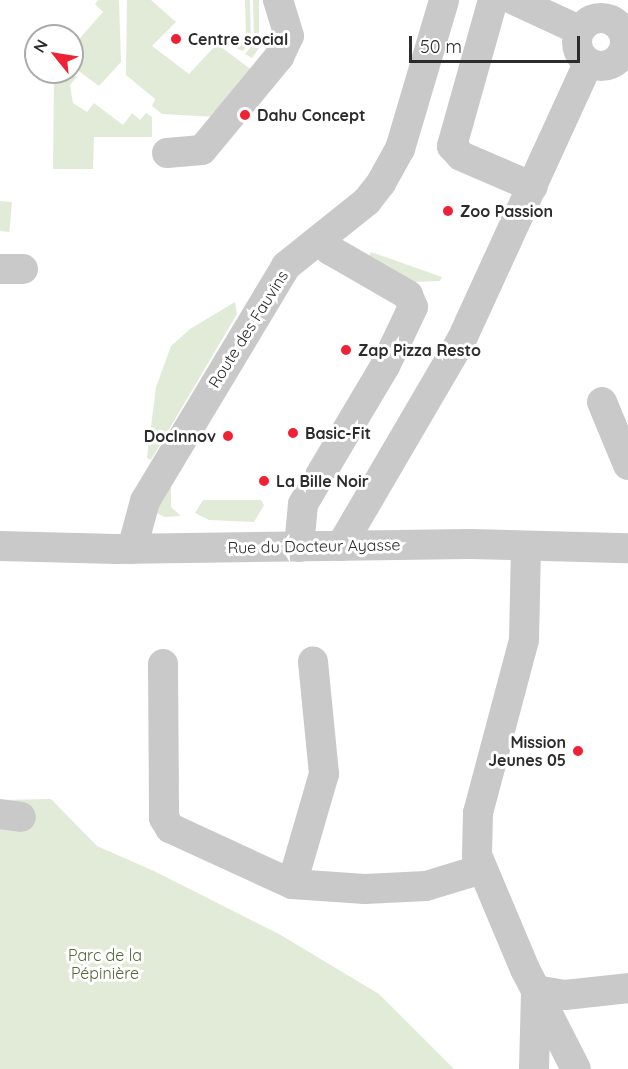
<!DOCTYPE html>
<meta charset="utf-8">
<style>
body{margin:0}
#map{position:relative;width:628px;height:1069px;overflow:hidden;background:#fff;font-family:Quicksand,sans-serif}
div>[style]{position:absolute}
.green>*{inset:0;background:#e2ebd8;transform-origin:0 0}
.minor>*{height:30px;margin:-15px;padding:0 15px;transform-origin:15px;border-radius:15px;background:#c9c9c9}
.minor>.ring{margin:-15px;padding:0;box-sizing:content-box;background:none;border:30px solid #c9c9c9;border-radius:50%}
.dots>*{width:16px;height:16px;translate:-50% -50%;box-sizing:border-box;border:3px solid #fff;border-radius:50%}
span{translate:-50% -50%;white-space:nowrap;text-align:center;line-height:1.15;-webkit-text-stroke:6px #fff;paint-order:stroke}
.poi-label{font-size:16px;color:#2c2c2c;font-weight:700}
.left{translate:0 -50%;text-align:left}
.right{translate:-100% -50%;text-align:right}
.street-label{font-size:16px;color:#2c2c2c}
.park-label{font-size:16px;color:#506937}
.north{position:absolute;left:24px;top:24px;width:60px;height:60px;box-sizing:border-box;background:#fff;border:2px solid #ababab;border-radius:50%;rotate:300deg;font-size:16px;font-weight:700;line-height:24px;text-align:center;color:#2c2c2c}
.north::after{content:'';display:block;margin:auto;width:21px;height:27px;background:#ef2235;clip-path:polygon(50% 0,100% 100%,50% 72%,0 100%)}
.scale{position:absolute;left:409px;top:36px;width:171px;height:27px;box-sizing:border-box;border:3px solid #2c2c2c;border-top:0;padding-left:8px;font-size:18px;line-height:21px;white-space:nowrap;color:#2c2c2c;-webkit-text-stroke:4px #fff;paint-order:stroke}
</style>
<div id="map">
<div class="green">
<div style="clip-path:polygon(98px 0,119px 0,121px 62px,99px 86px,72px 66px,72px 47px,103px 12px,95px 4px)"></div>
<div style="clip-path:polygon(127px 0,151px 0,176px 22px,152px 46px,189px 74px,217px 44px,253px 71px,217px 117px,162px 114px,152px 106px,155px 99px,126px 75px)"></div>
<div style="clip-path:polygon(245px 0,250px 0,251px 41px,243px 51px,236px 48px,246px 37px)"></div>
<div style="clip-path:polygon(253px 0,259px 0,259px 48px,252px 58px,245px 54px,254px 43px)"></div>
<div style="clip-path:polygon(52px 72px,70px 72px,77px 77px,70px 85px,73px 103px,87px 112px,94px 103px,123px 125px,132px 113px,140px 120px,146px 113px,152px 117px,152px 137px,94px 137px,93px 169px,53px 169px,54px 77px,44px 81px)"></div>
<div style="left:0;top:201px;width:12px;height:30px;rotate:5deg"></div>
<div style="clip-path:polygon(371px 252px,442px 277px,440px 281px,414px 282px,369px 256px)"></div>
<div style="clip-path:polygon(235px 302px,237px 314px,151px 460px,147px 458px,156px 387px,171px 346px,190px 329px)"></div>
<div style="clip-path:polygon(171px 485px,171px 507px,181px 516px,164px 517px,152px 510px)"></div>
<div style="clip-path:polygon(203px 500px,261px 500px,264px 505px,254px 522px,209px 520px,195px 513px)"></div>
<div style="clip-path:polygon(51px 799px,97px 846px,154px 871px,279px 934px,379px 994px,454px 1069px,0 1069px,0 800px)"></div>
</div>
<div class="minor">
<div style="left:493px;top:0;width:152px;rotate:105.7deg"></div>
<div style="left:452px;top:146px;width:13px;rotate:48deg"></div>
<div style="left:461px;top:156px;width:78px;rotate:23.3deg"></div>
<div style="left:514px;top:0;width:72px;rotate:24.8deg"></div>
<div class="ring" style="left:577px;top:18px;width:18px;height:18px"></div>
<div style="left:167px;top:153px;width:35px;rotate:-5deg"></div>
<div style="left:202px;top:150px;width:121px;rotate:-50.4deg"></div>
<div style="left:279px;top:57px;width:23px;rotate:-65deg"></div>
<div style="left:289px;top:36px;width:38px;rotate:-107deg"></div>
<div style="left:0;top:269px;width:23px"></div>
<div style="left:602px;top:402px;width:68px;rotate:67.6deg"></div>
<div style="left:0;top:546px;width:116px;rotate:1.5deg"></div>
<div style="left:116px;top:549px;width:354px;rotate:-0.8deg"></div>
<div style="left:470px;top:544px;width:158px;rotate:1.5deg"></div>
<div style="left:341px;top:546px;width:238px;rotate:-59.7deg"></div>
<div style="left:461px;top:341px;width:306px;rotate:-65.4deg"></div>
<div style="left:526px;top:546px;width:94px;rotate:91.2deg"></div>
<div style="left:524px;top:640px;width:179px;rotate:104.9deg"></div>
<div style="left:478px;top:813px;width:42px;rotate:91.4deg"></div>
<div style="left:477px;top:855px;width:124px;rotate:67.2deg"></div>
<div style="left:525px;top:969px;width:112px;rotate:63deg"></div>
<div style="left:299px;top:547px;width:43px;rotate:-84.7deg"></div>
<div style="left:303px;top:504px;width:161px;rotate:-59.3deg"></div>
<div style="left:385px;top:366px;width:65px;rotate:-64.6deg"></div>
<div style="left:413px;top:307px;width:13px;rotate:-113deg"></div>
<div style="left:408px;top:295px;width:90px;rotate:-150deg"></div>
<div style="left:330px;top:250px;width:15px;rotate:-138deg"></div>
<div style="left:132px;top:549px;width:50px;rotate:-74.8deg"></div>
<div style="left:145px;top:501px;width:274px;rotate:-59deg"></div>
<div style="left:286px;top:266px;width:104px;rotate:-38.7deg"></div>
<div style="left:367px;top:201px;width:23px;rotate:-52deg"></div>
<div style="left:381px;top:183px;width:39px;rotate:-61deg"></div>
<div style="left:400px;top:149px;width:155px;rotate:-73.5deg"></div>
<div style="left:163px;top:664px;width:154px;rotate:89.6deg"></div>
<div style="left:164px;top:818px;width:12px;rotate:59deg"></div>
<div style="left:170px;top:828px;width:134px;rotate:24.7deg"></div>
<div style="left:292px;top:884px;width:73px;rotate:3.9deg"></div>
<div style="left:365px;top:889px;width:61px;rotate:-2.8deg"></div>
<div style="left:426px;top:886px;width:59px;rotate:-16.9deg"></div>
<div style="left:0;top:814px;width:21px;rotate:8deg"></div>
<div style="left:292px;top:884px;width:115px;rotate:-73.8deg"></div>
<div style="left:324px;top:774px;width:113px;rotate:-95.6deg"></div>
<div style="left:536px;top:990px;width:29px;rotate:10deg"></div>
<div style="left:565px;top:995px;width:63px;rotate:-6.3deg"></div>
<div style="left:534px;top:1069px;width:79px;rotate:-88.5deg"></div>
</div>
<div class="dots">
<div style="left:176px;top:39px;background:#ef2235"></div>
<div style="left:245px;top:115px;background:#ef2235"></div>
<div style="left:448px;top:211px;background:#ef2235"></div>
<div style="left:346px;top:350px;background:#ef2235"></div>
<div style="left:293px;top:433px;background:#ef2235"></div>
<div style="left:228px;top:436px;background:#ef2235"></div>
<div style="left:264px;top:481px;background:#ef2235"></div>
<div style="left:578px;top:751px;background:#ef2235"></div>
</div>
<div class="poi-label">
<span class="left" style="left:188px;top:39px">Centre social</span>
<span class="left" style="left:257px;top:115px">Dahu Concept</span>
<span class="left" style="left:460px;top:211px">Zoo Passion</span>
<span class="left" style="left:358px;top:350px">Zap Pizza Resto</span>
<span class="left" style="left:305px;top:433px">Basic-Fit</span>
<span class="right" style="left:216px;top:436px">DocInnov</span>
<span class="left" style="left:276px;top:481px">La Bille Noir</span>
<span class="right" style="left:566px;top:751px">Mission<br>Jeunes 05</span>
</div>
<div class="street-label">
<span style="left:248px;top:329px;rotate:-58deg">Route des Fauvins</span>
<span style="left:314px;top:546px;rotate:-1deg">Rue du Docteur Ayasse</span>
</div>
<div class="park-label">
<span style="left:105px;top:964px">Parc de la<br>Pépinière</span>
</div>
<div class="north">N</div>
<div class="scale">50 m</div>
</div>
